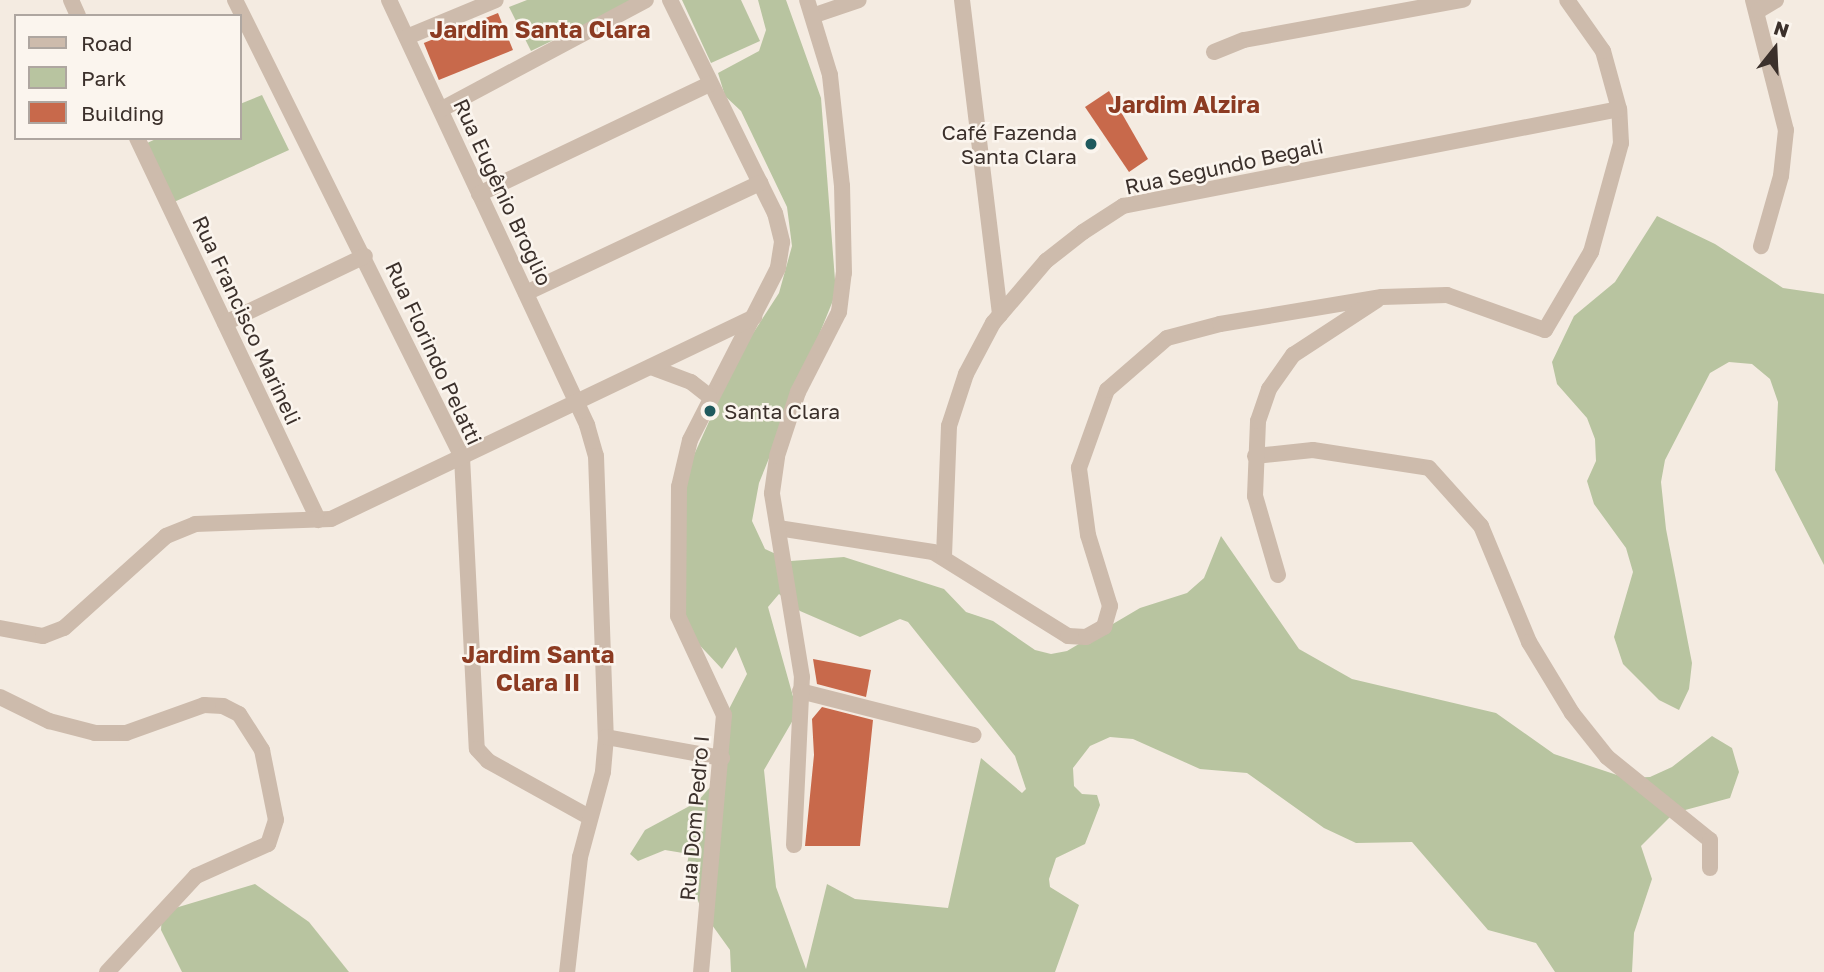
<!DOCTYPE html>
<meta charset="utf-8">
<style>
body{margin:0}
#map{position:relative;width:1824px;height:972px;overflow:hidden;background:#f4ebe1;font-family:"Golos Text",sans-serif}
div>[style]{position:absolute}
.green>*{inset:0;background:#b8c4a0}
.building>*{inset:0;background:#c8694b;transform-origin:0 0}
.street>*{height:16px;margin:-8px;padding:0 8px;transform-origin:8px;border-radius:8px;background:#cdbbac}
.dots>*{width:19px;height:19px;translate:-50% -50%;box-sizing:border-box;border:4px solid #fbf5ee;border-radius:50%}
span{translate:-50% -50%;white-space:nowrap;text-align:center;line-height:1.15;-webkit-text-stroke:5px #fbf5ee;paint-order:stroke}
.poi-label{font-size:21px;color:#3b302b}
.right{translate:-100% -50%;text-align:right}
.left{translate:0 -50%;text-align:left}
.street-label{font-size:21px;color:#3b302b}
.quarter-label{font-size:24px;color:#8c3b22;font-weight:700}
.legend{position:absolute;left:14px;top:14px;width:228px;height:126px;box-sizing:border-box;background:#fbf5ee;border:2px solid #aea6a0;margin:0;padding:9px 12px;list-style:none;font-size:21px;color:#3b302b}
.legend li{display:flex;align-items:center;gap:14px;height:35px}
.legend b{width:35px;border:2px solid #aea6a0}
.north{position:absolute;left:1740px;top:14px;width:70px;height:70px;-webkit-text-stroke:5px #fbf5ee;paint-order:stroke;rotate:18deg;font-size:19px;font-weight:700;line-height:28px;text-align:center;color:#3b302b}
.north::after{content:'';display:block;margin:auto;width:24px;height:32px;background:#3b302b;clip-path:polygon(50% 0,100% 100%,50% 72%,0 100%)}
</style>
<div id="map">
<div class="green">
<div style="clip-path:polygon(527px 0,636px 0,531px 51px,509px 7px)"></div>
<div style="clip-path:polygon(682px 0,741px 0,760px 41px,711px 63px)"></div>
<div style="clip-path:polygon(evenodd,758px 0,786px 0,821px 98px,836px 293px,759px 483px,752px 521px,765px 549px,791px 561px,844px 557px,944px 589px,966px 612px,993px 621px,1035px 650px,1051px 654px,1067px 651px,1140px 608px,1187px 593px,1204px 578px,1221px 536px,1299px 649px,1352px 679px,1496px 713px,1554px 754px,1626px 778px,1650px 777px,1672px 767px,1712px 736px,1732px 748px,1739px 772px,1730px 798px,1674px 813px,1641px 846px,1652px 879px,1634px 933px,1632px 972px,1555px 972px,1536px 943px,1488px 930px,1412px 842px,1356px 843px,1324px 828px,1247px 773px,1200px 769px,1133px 739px,1110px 737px,1090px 746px,1073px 768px,1074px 786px,1082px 794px,1097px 795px,1100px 805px,1085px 844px,1056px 858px,1049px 879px,1050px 887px,1079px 905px,1055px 972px,731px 972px,730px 950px,702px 911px,686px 870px,689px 854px,665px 850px,638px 861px,630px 854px,645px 830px,697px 802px,712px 785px,729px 709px,747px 674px,736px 647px,722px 669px,691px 636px,684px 616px,682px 527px,689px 466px,739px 355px,779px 293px,792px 246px,787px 207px,741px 111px,725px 96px,718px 73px,759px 51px,766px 30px,758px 0,779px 594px,800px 611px,860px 637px,900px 619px,908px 622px,1015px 756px,1026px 789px,1022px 793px,981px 758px,948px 908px,855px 899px,827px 884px,806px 969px,776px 887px,764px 770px,793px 720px,794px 700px,768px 607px,779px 594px)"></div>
<div style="clip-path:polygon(262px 95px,289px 150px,174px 202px,145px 144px,158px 138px,240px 138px,240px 104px)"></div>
<div style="clip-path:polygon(1657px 216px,1715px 244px,1783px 288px,1824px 294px,1824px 565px,1775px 470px,1778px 402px,1770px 379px,1752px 364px,1729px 362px,1710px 373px,1665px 460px,1661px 482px,1666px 529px,1692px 663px,1689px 689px,1679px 710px,1659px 700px,1623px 664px,1614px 637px,1633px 572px,1626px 548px,1594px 504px,1587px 481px,1596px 461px,1595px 439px,1587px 418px,1557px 384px,1552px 362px,1574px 316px,1615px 282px)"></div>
<div style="clip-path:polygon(255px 884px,309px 922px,349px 972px,182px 972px,161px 930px,162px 912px)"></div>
</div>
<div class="building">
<div style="left:498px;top:13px;width:40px;height:80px;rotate:68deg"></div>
<div style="clip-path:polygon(1109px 91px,1148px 159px,1129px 172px,1085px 107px)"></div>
<div style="clip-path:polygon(813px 659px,871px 670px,866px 697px,817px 684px)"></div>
<div style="clip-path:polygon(822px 707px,873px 720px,860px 846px,805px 846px,814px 755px,812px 719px)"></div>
</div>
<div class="street">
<div style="left:71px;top:0;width:17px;rotate:66deg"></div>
<div style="left:235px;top:0;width:510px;rotate:63.59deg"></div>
<div style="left:462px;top:457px;width:292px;rotate:87.1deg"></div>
<div style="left:477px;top:749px;width:16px;rotate:47deg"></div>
<div style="left:488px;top:761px;width:115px;rotate:29deg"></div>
<div style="left:389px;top:0;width:469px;rotate:65deg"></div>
<div style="left:587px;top:425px;width:32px;rotate:74deg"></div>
<div style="left:596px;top:456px;width:281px;rotate:88deg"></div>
<div style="left:606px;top:737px;width:35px;rotate:95deg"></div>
<div style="left:603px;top:772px;width:88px;rotate:105.1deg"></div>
<div style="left:580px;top:857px;width:116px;rotate:96.4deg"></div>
<div style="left:670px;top:0;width:237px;rotate:63.8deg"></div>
<div style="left:775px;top:213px;width:30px;rotate:76deg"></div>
<div style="left:782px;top:242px;width:26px;rotate:99deg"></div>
<div style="left:778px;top:268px;width:193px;rotate:117.1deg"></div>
<div style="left:690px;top:440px;width:48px;rotate:103.2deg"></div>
<div style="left:679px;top:487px;width:129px;rotate:90.4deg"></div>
<div style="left:678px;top:616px;width:109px;rotate:65.1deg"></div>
<div style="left:724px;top:715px;width:258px;rotate:95.1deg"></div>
<div style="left:962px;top:0;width:317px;rotate:83.1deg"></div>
<div style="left:1753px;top:0;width:134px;rotate:75.8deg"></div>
<div style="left:1786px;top:130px;width:46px;rotate:96.2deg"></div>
<div style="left:1781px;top:176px;width:73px;rotate:105.9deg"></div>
<div style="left:1758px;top:11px;width:21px;rotate:-31deg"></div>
<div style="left:815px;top:15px;width:46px;rotate:-18.8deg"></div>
<div style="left:407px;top:37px;width:96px;rotate:-22.6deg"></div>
<div style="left:1214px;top:52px;width:32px;rotate:-22deg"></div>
<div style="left:1244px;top:40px;width:223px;rotate:-10.4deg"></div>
<div style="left:442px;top:109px;width:231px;rotate:-28.1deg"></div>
<div style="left:137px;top:138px;width:423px;rotate:64.6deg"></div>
<div style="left:479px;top:194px;width:256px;rotate:-25.5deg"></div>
<div style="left:526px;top:293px;width:259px;rotate:-25.2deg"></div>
<div style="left:225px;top:323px;width:155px;rotate:-25.6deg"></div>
<div style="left:651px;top:367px;width:43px;rotate:20.6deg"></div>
<div style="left:691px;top:382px;width:23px;rotate:38deg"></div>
<div style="left:1255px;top:456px;width:58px;rotate:-5.9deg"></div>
<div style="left:1313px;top:450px;width:117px;rotate:8.8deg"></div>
<div style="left:1429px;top:468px;width:78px;rotate:48.1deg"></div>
<div style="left:1481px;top:526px;width:126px;rotate:67.5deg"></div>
<div style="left:1529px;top:642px;width:83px;rotate:58.8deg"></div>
<div style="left:1572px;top:713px;width:56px;rotate:51.5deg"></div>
<div style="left:1607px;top:757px;width:132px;rotate:38.9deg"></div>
<div style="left:1710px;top:840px;width:28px;rotate:90deg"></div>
<div style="left:778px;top:528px;width:157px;rotate:8.8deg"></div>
<div style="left:933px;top:552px;width:159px;rotate:31.9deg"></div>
<div style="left:1068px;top:636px;width:18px;rotate:3deg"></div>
<div style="left:1086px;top:637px;width:21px;rotate:-29deg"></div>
<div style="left:1104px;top:627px;width:22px;rotate:-74deg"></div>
<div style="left:1110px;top:606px;width:74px;rotate:-107.2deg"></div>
<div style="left:1088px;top:535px;width:68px;rotate:-97.7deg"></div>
<div style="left:1079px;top:468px;width:83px;rotate:-70.3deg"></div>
<div style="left:1107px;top:390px;width:79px;rotate:-40.9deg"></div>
<div style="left:1167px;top:338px;width:55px;rotate:-14.8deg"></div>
<div style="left:1220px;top:324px;width:164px;rotate:-9.5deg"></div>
<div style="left:1382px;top:297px;width:65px;rotate:-1.8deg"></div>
<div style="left:1447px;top:295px;width:104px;rotate:19.7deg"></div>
<div style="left:1545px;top:330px;width:91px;rotate:-59.5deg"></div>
<div style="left:1591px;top:252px;width:113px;rotate:-74.6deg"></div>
<div style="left:1621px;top:143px;width:34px;rotate:-93deg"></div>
<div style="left:1619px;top:109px;width:60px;rotate:-105.4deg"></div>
<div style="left:1603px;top:51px;width:62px;rotate:-125.2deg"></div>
<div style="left:944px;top:556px;width:130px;rotate:-87.8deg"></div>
<div style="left:949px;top:426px;width:55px;rotate:-71.9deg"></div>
<div style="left:966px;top:374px;width:58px;rotate:-62.1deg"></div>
<div style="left:993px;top:323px;width:82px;rotate:-49.5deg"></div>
<div style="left:1046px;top:261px;width:47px;rotate:-38.1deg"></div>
<div style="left:1083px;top:232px;width:48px;rotate:-33deg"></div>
<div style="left:1123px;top:206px;width:505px;rotate:-11.07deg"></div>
<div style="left:1278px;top:575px;width:82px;rotate:-106.2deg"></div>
<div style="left:1255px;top:496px;width:75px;rotate:-87.7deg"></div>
<div style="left:1258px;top:421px;width:34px;rotate:-71deg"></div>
<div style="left:1269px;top:389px;width:42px;rotate:-54.8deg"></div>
<div style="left:1293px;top:355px;width:100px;rotate:-33.2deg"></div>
<div style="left:0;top:628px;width:44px;rotate:10.5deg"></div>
<div style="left:43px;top:636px;width:22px;rotate:-21deg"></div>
<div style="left:64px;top:628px;width:137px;rotate:-42deg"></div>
<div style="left:166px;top:536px;width:31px;rotate:-22deg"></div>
<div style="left:195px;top:524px;width:136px;rotate:-2.1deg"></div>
<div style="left:331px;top:519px;width:469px;rotate:-25.5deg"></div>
<div style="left:800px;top:691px;width:179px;rotate:14.2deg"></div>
<div style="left:0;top:697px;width:55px;rotate:26.1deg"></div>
<div style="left:49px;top:721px;width:48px;rotate:14.6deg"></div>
<div style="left:95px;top:733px;width:31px"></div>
<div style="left:126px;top:733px;width:83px;rotate:-19.7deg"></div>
<div style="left:204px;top:705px;width:19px;rotate:3deg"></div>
<div style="left:223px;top:706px;width:18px;rotate:27deg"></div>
<div style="left:239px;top:714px;width:43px;rotate:57.4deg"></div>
<div style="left:262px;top:750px;width:71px;rotate:78.7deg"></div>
<div style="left:276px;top:820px;width:25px;rotate:108deg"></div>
<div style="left:268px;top:844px;width:79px;rotate:156deg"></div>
<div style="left:196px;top:876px;width:131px;rotate:132.8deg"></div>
<div style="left:606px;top:737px;width:118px;rotate:10.3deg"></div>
<div style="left:794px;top:845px;width:168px;rotate:-87.3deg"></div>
<div style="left:802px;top:677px;width:186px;rotate:-99.3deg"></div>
<div style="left:772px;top:493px;width:37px;rotate:-82deg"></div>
<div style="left:777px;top:456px;width:67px;rotate:-71.8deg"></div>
<div style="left:798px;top:392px;width:90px;rotate:-62.9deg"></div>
<div style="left:839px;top:312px;width:39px;rotate:-83deg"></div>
<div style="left:844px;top:273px;width:87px;rotate:-91.3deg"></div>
<div style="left:842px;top:186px;width:112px;rotate:-96.2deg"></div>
<div style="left:830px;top:75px;width:78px;rotate:-107deg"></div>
</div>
<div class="dots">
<div style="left:1091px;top:144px;background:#1f5a5e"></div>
<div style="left:710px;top:411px;background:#1f5a5e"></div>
</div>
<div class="poi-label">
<span class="right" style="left:1077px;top:144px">Café Fazenda<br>Santa Clara</span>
<span class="left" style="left:724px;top:411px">Santa Clara</span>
</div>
<div class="street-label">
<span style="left:1224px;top:166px;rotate:-12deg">Rua Segundo Begali</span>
<span style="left:503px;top:192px;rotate:65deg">Rua Eugênio Broglio</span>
<span style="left:247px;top:320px;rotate:65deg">Rua Francisco Marineli</span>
<span style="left:434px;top:353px;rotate:65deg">Rua Florindo Pelatti</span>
<span style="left:694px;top:818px;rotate:-85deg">Rua Dom Pedro I</span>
</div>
<div class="quarter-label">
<span style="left:540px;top:29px">Jardim Santa Clara</span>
<span style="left:1184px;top:104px">Jardim Alzira</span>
<span style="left:538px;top:668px">Jardim Santa<br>Clara II</span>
</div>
<ul class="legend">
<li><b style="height:9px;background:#cdbbac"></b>Road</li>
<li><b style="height:19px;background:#b8c4a0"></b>Park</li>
<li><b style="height:19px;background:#c8694b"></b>Building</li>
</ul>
<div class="north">N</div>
</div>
